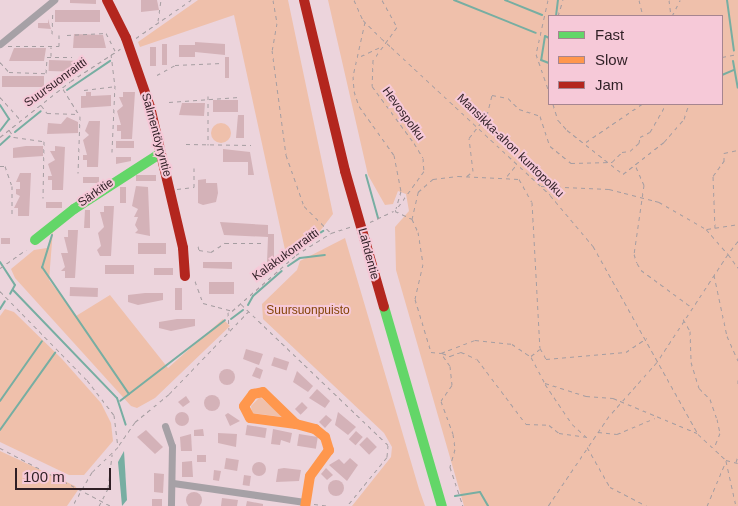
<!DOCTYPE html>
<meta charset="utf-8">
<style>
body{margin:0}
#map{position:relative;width:738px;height:506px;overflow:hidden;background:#ecd4dc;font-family:Arial,sans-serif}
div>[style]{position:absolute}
.green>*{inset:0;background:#efc0ab}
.round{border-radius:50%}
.water>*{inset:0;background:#77aea2}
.stream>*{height:2px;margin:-1px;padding:0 1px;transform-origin:1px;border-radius:1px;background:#77aea2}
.building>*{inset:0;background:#d4b2b8;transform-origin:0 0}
.path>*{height:1px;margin-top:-0.5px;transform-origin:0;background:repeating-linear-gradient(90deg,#a59da1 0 4px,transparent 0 8px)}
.street>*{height:7px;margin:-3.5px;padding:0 3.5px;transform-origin:3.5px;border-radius:3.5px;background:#a6a1a6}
.fast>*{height:10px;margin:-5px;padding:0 5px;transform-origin:5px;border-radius:5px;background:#63d668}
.slow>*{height:10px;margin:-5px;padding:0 5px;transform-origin:5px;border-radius:5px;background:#ff974d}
.jam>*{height:10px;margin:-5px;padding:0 5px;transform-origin:5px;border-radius:5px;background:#b3261e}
.path-bridge>*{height:1px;margin-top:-0.5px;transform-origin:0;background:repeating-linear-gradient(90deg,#a59da1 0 4px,transparent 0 8px)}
span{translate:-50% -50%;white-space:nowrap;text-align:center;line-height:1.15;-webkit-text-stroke:4px #f6c9d8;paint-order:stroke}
.street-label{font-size:12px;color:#2f1f25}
.park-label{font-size:12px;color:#834407}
.legend{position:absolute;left:548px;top:15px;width:175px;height:90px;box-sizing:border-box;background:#f6c9d8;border:1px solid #a68590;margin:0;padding:6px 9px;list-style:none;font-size:15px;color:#2f1f25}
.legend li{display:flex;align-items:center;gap:10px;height:25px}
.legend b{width:25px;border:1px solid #a68590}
.scale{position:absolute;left:15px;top:468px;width:96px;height:22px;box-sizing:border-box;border:2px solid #2f1f25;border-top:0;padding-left:6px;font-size:15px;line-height:18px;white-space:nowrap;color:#2f1f25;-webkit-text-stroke:4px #f6c9d8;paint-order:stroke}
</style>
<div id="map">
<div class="green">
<div style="clip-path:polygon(198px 0,288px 0,333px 214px,320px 231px,287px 259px,234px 15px,140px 47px,138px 42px)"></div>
<div style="clip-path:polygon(evenodd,328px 0,738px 0,738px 506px,464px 506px,396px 270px,395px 227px,409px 211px,406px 194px,398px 191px,393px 204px,385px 205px,368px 175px,328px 0,549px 16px,722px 16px,722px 104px,549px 104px,549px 16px)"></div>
<div class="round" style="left:211px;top:123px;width:20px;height:20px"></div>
<div style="clip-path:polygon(53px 230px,49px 280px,76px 316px,110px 295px,168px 368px,223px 319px,230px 326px,155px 398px,137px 408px,131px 406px,15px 278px,11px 269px,34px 250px,47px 248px)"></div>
<div style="clip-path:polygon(345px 238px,419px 489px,425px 506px,352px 506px,391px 457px,392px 447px,384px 433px,263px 319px,262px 304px,297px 270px,300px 261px)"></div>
<div style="clip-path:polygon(5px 309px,14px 312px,62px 359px,101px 403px,111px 423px,113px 441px,84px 475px,69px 475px,0 442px,0 316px)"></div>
<div style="clip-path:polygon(260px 397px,272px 407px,283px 417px,252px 413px,251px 406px)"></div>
<div style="clip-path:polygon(0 451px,75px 486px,78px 490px,67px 506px,0 506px)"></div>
</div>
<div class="water">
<div style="clip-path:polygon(124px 451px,127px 500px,122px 506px,118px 462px)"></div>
</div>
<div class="stream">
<div style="left:454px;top:0;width:88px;rotate:21.9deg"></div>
<div style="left:505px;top:0;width:40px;rotate:22deg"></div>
<div style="left:727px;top:0;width:51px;rotate:82.2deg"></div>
<div style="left:556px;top:16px;width:16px;rotate:-83deg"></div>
<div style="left:549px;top:38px;width:4px;rotate:-153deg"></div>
<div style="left:545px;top:36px;width:24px;rotate:99deg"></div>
<div style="left:541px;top:60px;width:9px;rotate:21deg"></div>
<div style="left:733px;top:61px;width:27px;rotate:80deg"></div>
<div style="left:722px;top:75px;width:13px;rotate:-23deg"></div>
<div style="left:67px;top:90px;width:52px;rotate:-34deg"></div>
<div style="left:0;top:105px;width:17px;rotate:57deg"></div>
<div style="left:9px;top:119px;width:15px;rotate:127deg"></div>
<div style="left:15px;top:132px;width:33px;rotate:-39deg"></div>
<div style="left:0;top:145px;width:13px;rotate:-42deg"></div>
<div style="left:366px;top:175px;width:45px;rotate:74.4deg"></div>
<div style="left:52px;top:235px;width:34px;rotate:107deg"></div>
<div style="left:42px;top:267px;width:154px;rotate:55.6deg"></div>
<div style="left:129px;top:394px;width:11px;rotate:142deg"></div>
<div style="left:0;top:262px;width:27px;rotate:57deg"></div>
<div style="left:15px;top:285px;width:10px;rotate:119deg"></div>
<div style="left:288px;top:266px;width:14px;rotate:-34deg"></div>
<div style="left:300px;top:258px;width:25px;rotate:-7deg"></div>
<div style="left:271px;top:270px;width:6px;rotate:-81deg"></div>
<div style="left:272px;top:264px;width:61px;rotate:-32.9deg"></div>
<div style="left:13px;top:290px;width:150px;rotate:46.1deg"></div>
<div style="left:117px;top:398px;width:28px;rotate:72deg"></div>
<div style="left:248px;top:305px;width:10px;rotate:-61deg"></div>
<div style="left:253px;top:296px;width:38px;rotate:-41deg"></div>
<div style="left:0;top:309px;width:9px;rotate:-58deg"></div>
<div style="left:231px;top:319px;width:15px;rotate:-37deg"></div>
<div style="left:129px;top:394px;width:121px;rotate:-37.6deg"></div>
<div style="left:0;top:401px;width:73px;rotate:-55deg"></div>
<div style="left:0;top:430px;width:95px;rotate:-54.5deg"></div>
<div style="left:455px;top:496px;width:25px;rotate:-9deg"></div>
<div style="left:480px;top:492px;width:16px;rotate:60deg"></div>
</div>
<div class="building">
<div style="clip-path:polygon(70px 0,96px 0,96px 4px,70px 3px)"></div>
<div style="clip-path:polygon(141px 0,157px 0,159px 10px,141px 12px)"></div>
<div style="left:55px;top:10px;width:45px;height:12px"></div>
<div style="clip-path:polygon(48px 19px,51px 29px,38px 28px,38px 23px,48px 23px)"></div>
<div style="clip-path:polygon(74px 34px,103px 35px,106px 48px,73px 48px)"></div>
<div style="clip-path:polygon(195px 42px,225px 44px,225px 55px,195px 52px,195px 57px,179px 57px,179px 45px,195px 45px)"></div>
<div style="left:162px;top:44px;width:5px;height:21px"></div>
<div style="left:150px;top:47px;width:6px;height:19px"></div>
<div style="clip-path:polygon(14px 48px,46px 48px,44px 61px,9px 61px)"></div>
<div style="left:225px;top:57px;width:4px;height:21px"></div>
<div style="left:49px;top:60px;width:25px;height:11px;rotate:2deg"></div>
<div style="left:2px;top:76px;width:42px;height:11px"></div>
<div style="clip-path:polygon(86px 92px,91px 92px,91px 96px,111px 95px,111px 106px,81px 108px,81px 96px,86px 96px)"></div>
<div style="clip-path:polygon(123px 92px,135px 92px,132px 139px,121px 139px,121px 131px,117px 131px,117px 125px,121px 125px,117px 111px,123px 106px,119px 97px,123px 97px)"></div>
<div style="left:213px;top:100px;width:25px;height:12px"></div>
<div style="clip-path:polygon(182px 103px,205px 103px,204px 116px,179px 115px)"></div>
<div style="clip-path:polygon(238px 115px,244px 115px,244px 138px,236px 138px)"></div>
<div style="clip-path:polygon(67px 117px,78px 122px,78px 133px,47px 134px,48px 123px,61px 124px)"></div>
<div style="clip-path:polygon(89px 121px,100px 121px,98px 167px,87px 167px,87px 160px,83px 160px,83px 155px,87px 155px,83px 140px,89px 135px,85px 131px)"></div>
<div style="left:116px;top:141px;width:18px;height:7px"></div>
<div style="clip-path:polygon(26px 146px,43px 146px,43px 156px,13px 158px,13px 148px)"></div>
<div style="clip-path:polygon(55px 146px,65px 147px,63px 190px,52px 190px,52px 180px,48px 180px,48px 176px,52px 176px,48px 164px,55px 160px,50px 151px,55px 151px)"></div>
<div style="clip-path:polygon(223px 149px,250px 152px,254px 175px,248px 175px,248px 162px,223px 162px)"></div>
<div style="clip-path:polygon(116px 157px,131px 157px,131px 161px,116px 164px)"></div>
<div style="clip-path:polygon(20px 173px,31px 173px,29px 216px,18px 216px,18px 208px,14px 208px,20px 196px,16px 194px,16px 189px,20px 189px,20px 182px,16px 182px)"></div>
<div style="left:136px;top:175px;width:20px;height:6px"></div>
<div style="left:83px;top:177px;width:16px;height:6px"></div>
<div style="clip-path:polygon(206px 179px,206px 183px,217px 183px,218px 193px,216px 202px,203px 205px,198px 203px,198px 180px)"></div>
<div style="clip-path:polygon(136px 186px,148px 187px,150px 236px,135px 233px,138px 230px,135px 225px,138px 217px,134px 217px,138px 209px,132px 206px)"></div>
<div style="left:120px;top:187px;width:6px;height:16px"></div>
<div style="left:46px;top:202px;width:16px;height:6px"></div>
<div style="clip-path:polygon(104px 206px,114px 206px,111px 256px,100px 256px,97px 250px,101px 246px,98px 233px,104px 227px,100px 212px,104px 212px)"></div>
<div style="clip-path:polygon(85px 210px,90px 210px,90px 228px,84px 228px)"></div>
<div style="clip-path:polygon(220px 222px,268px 225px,268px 234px,274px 234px,274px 262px,267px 262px,268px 237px,224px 235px)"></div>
<div style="clip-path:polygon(68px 230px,78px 230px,75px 278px,65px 278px,65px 271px,61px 271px,65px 267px,61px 253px,68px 253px,64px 237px,68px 237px)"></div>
<div style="left:1px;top:238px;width:9px;height:6px"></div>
<div style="left:138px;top:243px;width:28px;height:11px"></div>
<div style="clip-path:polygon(203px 262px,232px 262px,232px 269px,203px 268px)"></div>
<div style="left:105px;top:265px;width:29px;height:9px"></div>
<div style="left:154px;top:268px;width:19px;height:7px"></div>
<div style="left:209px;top:282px;width:25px;height:12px"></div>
<div style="left:70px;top:287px;width:28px;height:9px;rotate:2deg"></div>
<div style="left:175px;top:288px;width:7px;height:22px"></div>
<div style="clip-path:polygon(145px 293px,163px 293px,163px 300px,138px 305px,128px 302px,128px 295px)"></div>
<div style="clip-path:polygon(177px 319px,195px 319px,195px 326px,171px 331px,159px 328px,159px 322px)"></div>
<div style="clip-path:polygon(246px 349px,263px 354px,259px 365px,243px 359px)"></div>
<div style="left:274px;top:357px;width:16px;height:9px;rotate:18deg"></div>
<div style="clip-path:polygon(256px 367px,263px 370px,260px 379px,252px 376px)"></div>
<div class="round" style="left:219px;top:369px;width:16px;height:16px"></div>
<div style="clip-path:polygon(297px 371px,313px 386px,308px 392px,293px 382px)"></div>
<div style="clip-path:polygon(317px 389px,330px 401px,325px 408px,309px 398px)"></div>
<div class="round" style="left:204px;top:395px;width:16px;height:16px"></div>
<div style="clip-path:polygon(186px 396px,190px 402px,183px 407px,178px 402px)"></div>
<div style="left:302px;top:402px;width:8px;height:10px;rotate:45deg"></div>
<div class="round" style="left:175px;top:412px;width:14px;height:14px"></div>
<div style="clip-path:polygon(338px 412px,356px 427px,348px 435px,335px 425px)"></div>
<div style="clip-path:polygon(228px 413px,240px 421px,230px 426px,225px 415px)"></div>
<div style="clip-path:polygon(326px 415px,332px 420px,325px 428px,319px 422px)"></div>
<div style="left:247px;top:425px;width:20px;height:10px;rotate:9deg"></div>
<div style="clip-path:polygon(203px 429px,204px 436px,194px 436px,194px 430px)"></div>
<div style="clip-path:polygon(273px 429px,292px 433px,290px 443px,281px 440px,280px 445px,271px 444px)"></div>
<div style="clip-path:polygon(146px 430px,163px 447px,155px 454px,137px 437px)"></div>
<div style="left:356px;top:431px;width:9px;height:11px;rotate:41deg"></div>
<div style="clip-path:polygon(218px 433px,237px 434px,236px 447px,218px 443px)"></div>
<div style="clip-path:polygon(191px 434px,192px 451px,181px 451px,180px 437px)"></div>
<div style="left:299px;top:434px;width:19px;height:12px;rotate:9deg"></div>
<div style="left:367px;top:437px;width:14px;height:11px;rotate:45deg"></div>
<div style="left:197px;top:455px;width:9px;height:7px"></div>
<div style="left:226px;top:458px;width:13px;height:11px;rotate:9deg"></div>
<div style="clip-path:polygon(350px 458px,358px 465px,347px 481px,329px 465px,339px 459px,344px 464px)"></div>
<div style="clip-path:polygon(192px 461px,193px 477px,182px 477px,182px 462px)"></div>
<div class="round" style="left:252px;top:462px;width:14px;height:14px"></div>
<div style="clip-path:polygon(284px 468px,301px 470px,299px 481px,276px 482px,278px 469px)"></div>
<div style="clip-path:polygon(326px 468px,333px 475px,327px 480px,321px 474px)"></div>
<div style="clip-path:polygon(214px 470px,221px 471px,219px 481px,213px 480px)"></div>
<div style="clip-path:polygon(154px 473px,164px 474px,163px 493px,154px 492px)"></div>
<div style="left:244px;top:475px;width:7px;height:10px;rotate:8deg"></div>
<div class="round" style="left:328px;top:480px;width:16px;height:16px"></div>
<div class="round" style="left:186px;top:492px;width:16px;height:16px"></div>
<div style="clip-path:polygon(222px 498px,238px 500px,237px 506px,221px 506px)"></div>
<div style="left:152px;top:499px;width:10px;height:7px"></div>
<div style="clip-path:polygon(247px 501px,263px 504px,263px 506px,246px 506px)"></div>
</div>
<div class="path">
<div style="left:273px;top:0;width:23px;rotate:80deg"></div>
<div style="left:277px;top:23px;width:27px;rotate:100deg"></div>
<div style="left:272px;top:50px;width:106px;rotate:82.4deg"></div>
<div style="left:286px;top:155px;width:54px;rotate:70.6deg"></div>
<div style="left:304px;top:206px;width:38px;rotate:45deg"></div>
<div style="left:354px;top:0;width:22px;rotate:66deg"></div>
<div style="left:363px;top:20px;width:25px;rotate:45deg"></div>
<div style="left:382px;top:0;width:31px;rotate:61deg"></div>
<div style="left:397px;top:27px;width:41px;rotate:126deg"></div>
<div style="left:373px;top:60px;width:26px;rotate:92deg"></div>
<div style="left:372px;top:86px;width:71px;rotate:53.6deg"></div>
<div style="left:414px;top:143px;width:17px;rotate:59deg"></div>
<div style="left:423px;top:158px;width:13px;rotate:86deg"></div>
<div style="left:424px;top:171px;width:49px;rotate:125.9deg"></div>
<div style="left:395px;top:211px;width:19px;rotate:25deg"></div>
<div style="left:412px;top:219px;width:28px;rotate:-77deg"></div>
<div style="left:418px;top:192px;width:20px;rotate:-41deg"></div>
<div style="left:433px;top:179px;width:25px;rotate:-7deg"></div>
<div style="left:458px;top:176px;width:61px;rotate:2.8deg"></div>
<div style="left:519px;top:179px;width:26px;rotate:61deg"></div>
<div style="left:532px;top:202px;width:146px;rotate:86.9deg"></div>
<div style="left:540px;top:348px;width:13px;rotate:61deg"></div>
<div style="left:546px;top:359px;width:80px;rotate:-5deg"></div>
<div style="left:626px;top:352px;width:25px;rotate:-34deg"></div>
<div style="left:548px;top:0;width:55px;rotate:102.5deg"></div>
<div style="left:536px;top:54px;width:39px;rotate:71deg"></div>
<div style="left:639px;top:0;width:16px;rotate:76deg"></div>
<div style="left:669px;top:0;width:16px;rotate:83deg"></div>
<div style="left:558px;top:16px;width:17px;rotate:-73deg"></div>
<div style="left:672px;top:16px;width:18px;rotate:-63deg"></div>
<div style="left:158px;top:21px;width:21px;rotate:-82deg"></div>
<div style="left:365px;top:22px;width:55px;rotate:102.5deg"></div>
<div style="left:353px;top:76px;width:15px;rotate:86deg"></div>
<div style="left:354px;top:91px;width:16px;rotate:72deg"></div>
<div style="left:359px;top:106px;width:60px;rotate:54.5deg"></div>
<div style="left:394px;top:155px;width:37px;rotate:79deg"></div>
<div style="left:401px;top:191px;width:18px;rotate:106deg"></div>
<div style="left:52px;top:34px;width:23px;rotate:-88deg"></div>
<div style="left:67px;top:35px;width:39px;rotate:-3deg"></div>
<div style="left:106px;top:33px;width:20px;rotate:63deg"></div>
<div style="left:136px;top:38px;width:67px;rotate:-34.6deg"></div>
<div style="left:8px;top:46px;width:51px"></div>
<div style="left:59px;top:46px;width:11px;rotate:-90deg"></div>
<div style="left:391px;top:47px;width:217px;rotate:42.9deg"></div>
<div style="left:550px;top:195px;width:67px;rotate:49.9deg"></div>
<div style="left:593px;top:246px;width:215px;rotate:60.8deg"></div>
<div style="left:698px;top:434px;width:38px;rotate:43deg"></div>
<div style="left:726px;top:460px;width:12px;rotate:14deg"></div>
<div style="left:111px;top:54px;width:31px;rotate:83deg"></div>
<div style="left:115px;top:85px;width:67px;rotate:92.6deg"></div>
<div style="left:51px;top:56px;width:9px;rotate:-90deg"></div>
<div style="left:361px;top:56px;width:21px;rotate:-25deg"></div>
<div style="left:722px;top:57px;width:16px;rotate:-11deg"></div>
<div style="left:0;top:62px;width:13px;rotate:48deg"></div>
<div style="left:9px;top:72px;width:37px;rotate:2deg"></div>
<div style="left:46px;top:73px;width:16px;rotate:-86deg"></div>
<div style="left:47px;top:57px;width:25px"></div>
<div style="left:157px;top:75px;width:21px;rotate:-29deg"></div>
<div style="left:175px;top:65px;width:47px;rotate:-2.4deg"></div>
<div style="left:63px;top:89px;width:32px;rotate:58deg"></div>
<div style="left:80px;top:116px;width:57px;rotate:92deg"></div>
<div style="left:84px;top:90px;width:31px;rotate:-7deg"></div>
<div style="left:208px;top:96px;width:49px;rotate:90deg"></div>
<div style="left:0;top:97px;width:30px;rotate:48deg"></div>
<div style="left:169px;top:102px;width:70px;rotate:-4.1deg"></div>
<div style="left:553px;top:104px;width:17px;rotate:73deg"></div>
<div style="left:558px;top:120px;width:13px;rotate:48deg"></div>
<div style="left:567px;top:130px;width:71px;rotate:38.2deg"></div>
<div style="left:623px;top:174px;width:52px;rotate:-38deg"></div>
<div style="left:664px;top:142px;width:30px;rotate:-49deg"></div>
<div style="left:684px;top:119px;width:16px;rotate:-72deg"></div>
<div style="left:41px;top:105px;width:10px;rotate:53deg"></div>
<div style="left:47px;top:113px;width:31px;rotate:2deg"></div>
<div style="left:9px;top:130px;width:9px;rotate:54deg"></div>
<div style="left:14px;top:137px;width:30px;rotate:8deg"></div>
<div style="left:44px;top:141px;width:57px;rotate:91deg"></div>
<div style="left:0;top:137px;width:90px;rotate:-38.3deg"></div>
<div style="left:71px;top:81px;width:59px;rotate:-33.1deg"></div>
<div style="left:586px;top:142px;width:68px;rotate:-34.2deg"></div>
<div style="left:186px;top:144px;width:65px;rotate:0.9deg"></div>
<div style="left:0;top:166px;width:5px"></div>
<div style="left:5px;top:166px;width:21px;rotate:71deg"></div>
<div style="left:12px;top:186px;width:30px;rotate:90deg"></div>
<div style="left:636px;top:167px;width:20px;rotate:66deg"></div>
<div style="left:644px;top:185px;width:70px;rotate:98.2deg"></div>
<div style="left:634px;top:254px;width:9px;rotate:72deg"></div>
<div style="left:637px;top:263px;width:8px;rotate:60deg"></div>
<div style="left:641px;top:270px;width:61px;rotate:36.3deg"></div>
<div style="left:467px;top:176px;width:8px;rotate:-40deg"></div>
<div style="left:473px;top:171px;width:33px;rotate:-97deg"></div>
<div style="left:469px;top:138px;width:29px;rotate:-52deg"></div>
<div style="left:487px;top:115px;width:21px;rotate:-76deg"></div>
<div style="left:492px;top:95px;width:16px;rotate:11deg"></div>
<div style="left:508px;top:98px;width:16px;rotate:45deg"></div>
<div style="left:519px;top:109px;width:22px;rotate:18deg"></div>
<div style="left:540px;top:116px;width:32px;rotate:72deg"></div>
<div style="left:550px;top:146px;width:27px;rotate:39deg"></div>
<div style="left:571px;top:163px;width:41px;rotate:-1.4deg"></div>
<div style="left:612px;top:162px;width:14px;rotate:-45deg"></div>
<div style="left:622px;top:152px;width:8px;rotate:-7deg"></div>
<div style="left:630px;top:151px;width:12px;rotate:-42deg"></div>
<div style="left:639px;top:143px;width:6px;rotate:-81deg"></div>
<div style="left:640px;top:137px;width:11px;rotate:-27deg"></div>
<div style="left:650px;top:132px;width:32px;rotate:-60deg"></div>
<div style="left:507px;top:176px;width:16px;rotate:-50deg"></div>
<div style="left:541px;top:186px;width:68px;rotate:2.5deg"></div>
<div style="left:609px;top:189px;width:52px;rotate:14.6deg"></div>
<div style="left:659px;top:202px;width:54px;rotate:29.9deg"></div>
<div style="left:706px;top:229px;width:33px;rotate:49deg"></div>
<div style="left:728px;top:254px;width:129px;rotate:123.3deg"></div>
<div style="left:657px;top:362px;width:72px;rotate:131.6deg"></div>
<div style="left:609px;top:416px;width:109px;rotate:124.1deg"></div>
<div style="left:177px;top:189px;width:17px;rotate:-7deg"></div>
<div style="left:194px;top:187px;width:19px;rotate:-90deg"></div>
<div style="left:412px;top:219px;width:14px;rotate:65deg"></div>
<div style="left:418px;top:232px;width:32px;rotate:81deg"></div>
<div style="left:423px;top:264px;width:36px;rotate:103deg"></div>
<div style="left:415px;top:299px;width:55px;rotate:73.2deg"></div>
<div style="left:431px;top:352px;width:10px;rotate:6deg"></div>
<div style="left:441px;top:353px;width:36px;rotate:-21deg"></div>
<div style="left:475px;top:340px;width:37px;rotate:6deg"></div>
<div style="left:512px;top:344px;width:23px;rotate:34deg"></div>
<div style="left:531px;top:357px;width:30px;rotate:62deg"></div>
<div style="left:545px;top:383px;width:43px;rotate:17.6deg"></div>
<div style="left:586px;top:396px;width:27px;rotate:4deg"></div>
<div style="left:613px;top:398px;width:91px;rotate:22.6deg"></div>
<div style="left:370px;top:222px;width:26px;rotate:-25deg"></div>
<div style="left:715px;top:228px;width:52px;rotate:-92.2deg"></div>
<div style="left:713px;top:176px;width:19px;rotate:-54deg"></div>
<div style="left:724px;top:161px;width:8px;rotate:-90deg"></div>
<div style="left:724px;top:153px;width:14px;rotate:-12deg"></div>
<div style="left:707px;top:229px;width:31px;rotate:-9deg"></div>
<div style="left:738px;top:241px;width:16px;rotate:128deg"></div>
<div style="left:728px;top:254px;width:17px;rotate:54deg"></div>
<div style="left:198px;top:246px;width:4px;rotate:76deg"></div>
<div style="left:199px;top:250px;width:12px;rotate:9deg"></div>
<div style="left:211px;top:252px;width:17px;rotate:-33deg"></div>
<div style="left:225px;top:243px;width:40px"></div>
<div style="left:0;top:268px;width:32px;rotate:-35deg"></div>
<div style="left:714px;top:275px;width:62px;rotate:78deg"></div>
<div style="left:727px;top:336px;width:27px;rotate:66deg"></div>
<div style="left:195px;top:281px;width:23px;rotate:70deg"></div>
<div style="left:203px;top:303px;width:30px;rotate:15deg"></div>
<div style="left:232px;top:311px;width:85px;rotate:-41.2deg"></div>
<div style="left:296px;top:255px;width:41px;rotate:-32.2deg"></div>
<div style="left:331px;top:233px;width:22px;rotate:-18deg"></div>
<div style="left:0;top:291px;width:124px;rotate:45.7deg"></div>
<div style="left:87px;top:380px;width:44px;rotate:52.4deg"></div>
<div style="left:114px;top:415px;width:32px;rotate:83deg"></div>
<div style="left:118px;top:447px;width:36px;rotate:136deg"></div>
<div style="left:92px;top:472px;width:39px;rotate:120deg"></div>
<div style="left:241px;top:304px;width:204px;rotate:43.8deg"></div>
<div style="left:388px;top:445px;width:12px;rotate:95deg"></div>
<div style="left:387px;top:457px;width:63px;rotate:129.2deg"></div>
<div style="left:228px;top:312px;width:18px;rotate:87deg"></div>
<div style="left:683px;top:319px;width:14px;rotate:60deg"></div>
<div style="left:690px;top:331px;width:31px;rotate:88deg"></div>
<div style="left:691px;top:362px;width:27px;rotate:73deg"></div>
<div style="left:699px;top:388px;width:16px;rotate:45deg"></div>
<div style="left:710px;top:399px;width:21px;rotate:71deg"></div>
<div style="left:717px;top:419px;width:14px;rotate:78deg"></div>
<div style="left:720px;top:433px;width:16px;rotate:112deg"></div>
<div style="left:442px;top:353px;width:9px;rotate:21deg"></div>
<div style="left:450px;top:356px;width:12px;rotate:-20deg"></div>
<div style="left:461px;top:352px;width:17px;rotate:24deg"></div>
<div style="left:477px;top:359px;width:81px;rotate:53deg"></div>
<div style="left:526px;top:424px;width:23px;rotate:2deg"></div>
<div style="left:549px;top:425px;width:13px;rotate:39deg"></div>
<div style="left:559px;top:433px;width:27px;rotate:8deg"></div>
<div style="left:443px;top:356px;width:12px;rotate:55deg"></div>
<div style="left:450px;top:366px;width:19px;rotate:84deg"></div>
<div style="left:452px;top:385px;width:19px;rotate:125deg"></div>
<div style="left:441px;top:401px;width:35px;rotate:70deg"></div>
<div style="left:453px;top:434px;width:15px;rotate:82deg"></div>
<div style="left:455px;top:449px;width:19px;rotate:106deg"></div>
<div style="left:450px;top:467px;width:41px;rotate:71.6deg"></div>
<div style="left:531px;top:356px;width:11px;rotate:-38deg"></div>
<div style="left:738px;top:380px;width:6px;rotate:90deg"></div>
<div style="left:545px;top:384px;width:48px;rotate:56deg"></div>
<div style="left:572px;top:424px;width:24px;rotate:42deg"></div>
<div style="left:598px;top:432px;width:19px;rotate:6deg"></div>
<div style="left:617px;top:434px;width:41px;rotate:-22.8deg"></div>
<div style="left:119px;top:445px;width:28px;rotate:-55deg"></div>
<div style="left:135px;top:422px;width:44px;rotate:-39.5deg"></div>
<div style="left:169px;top:394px;width:115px;rotate:-46.1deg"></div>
<div style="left:587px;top:447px;width:46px;rotate:60.1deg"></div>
<div style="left:610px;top:487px;width:42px;rotate:27.2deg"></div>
<div style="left:0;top:448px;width:125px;rotate:27.6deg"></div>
<div style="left:726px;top:461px;width:46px;rotate:77.5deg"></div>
<div style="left:736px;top:462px;width:6px;rotate:-72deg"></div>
<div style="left:314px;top:504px;width:17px;rotate:7deg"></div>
<div style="left:99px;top:506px;width:20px;rotate:-63deg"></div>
<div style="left:108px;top:488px;width:34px;rotate:-83deg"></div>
<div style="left:707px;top:506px;width:49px;rotate:-67.1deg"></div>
</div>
<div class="street">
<div style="left:0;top:44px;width:70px;rotate:-39.2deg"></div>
<div style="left:165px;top:426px;width:21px;rotate:71deg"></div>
<div style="left:172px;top:446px;width:60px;rotate:91deg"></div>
<div style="left:173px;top:483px;width:133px;rotate:8.2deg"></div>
</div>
<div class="fast">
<div style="left:35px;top:240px;width:50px;rotate:-38.5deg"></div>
<div style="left:74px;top:209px;width:103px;rotate:-32.8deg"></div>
<div style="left:384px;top:307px;width:207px;rotate:73.8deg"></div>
</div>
<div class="slow">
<div style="left:296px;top:424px;width:46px;rotate:-172.6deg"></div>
<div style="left:250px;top:418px;width:13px;rotate:-117deg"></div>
<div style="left:244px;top:406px;width:15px;rotate:-53deg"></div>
<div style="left:253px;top:394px;width:10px;rotate:-11deg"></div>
<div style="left:263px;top:392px;width:46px;rotate:44.1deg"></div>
<div style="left:296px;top:424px;width:20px;rotate:15deg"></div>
<div style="left:315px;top:429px;width:13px;rotate:39deg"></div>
<div style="left:325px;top:437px;width:14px;rotate:73deg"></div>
<div style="left:329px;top:450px;width:32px;rotate:126deg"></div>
<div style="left:310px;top:476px;width:30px;rotate:99deg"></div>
</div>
<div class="jam">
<div style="left:107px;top:0;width:42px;rotate:63.4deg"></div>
<div style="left:126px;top:38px;width:73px;rotate:70.8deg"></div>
<div style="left:150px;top:107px;width:145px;rotate:76.8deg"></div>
<div style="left:183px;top:248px;width:28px;rotate:86deg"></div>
<div style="left:304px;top:0;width:176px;rotate:76.5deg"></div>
<div style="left:345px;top:171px;width:141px;rotate:74deg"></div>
</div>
<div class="path-bridge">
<div style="left:381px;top:38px;width:13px;rotate:42deg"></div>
</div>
<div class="street-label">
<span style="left:56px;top:83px;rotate:-36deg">Suursuonraitti</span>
<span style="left:403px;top:114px;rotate:54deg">Hevospolku</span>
<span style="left:156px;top:135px;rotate:75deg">Salmentöyryntie</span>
<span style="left:510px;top:146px;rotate:44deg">Mansikka-ahon kuntopolku</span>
<span style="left:96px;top:193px;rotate:-35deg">Särkitie</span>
<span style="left:368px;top:254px;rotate:75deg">Lahdentie</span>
<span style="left:286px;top:255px;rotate:-36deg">Kalakukonraitti</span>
</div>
<div class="park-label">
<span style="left:308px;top:311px">Suursuonpuisto</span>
</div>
<ul class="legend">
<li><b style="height:6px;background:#63d668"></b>Fast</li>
<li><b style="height:6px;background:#ff974d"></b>Slow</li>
<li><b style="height:6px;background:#b3261e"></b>Jam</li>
</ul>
<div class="scale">100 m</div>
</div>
